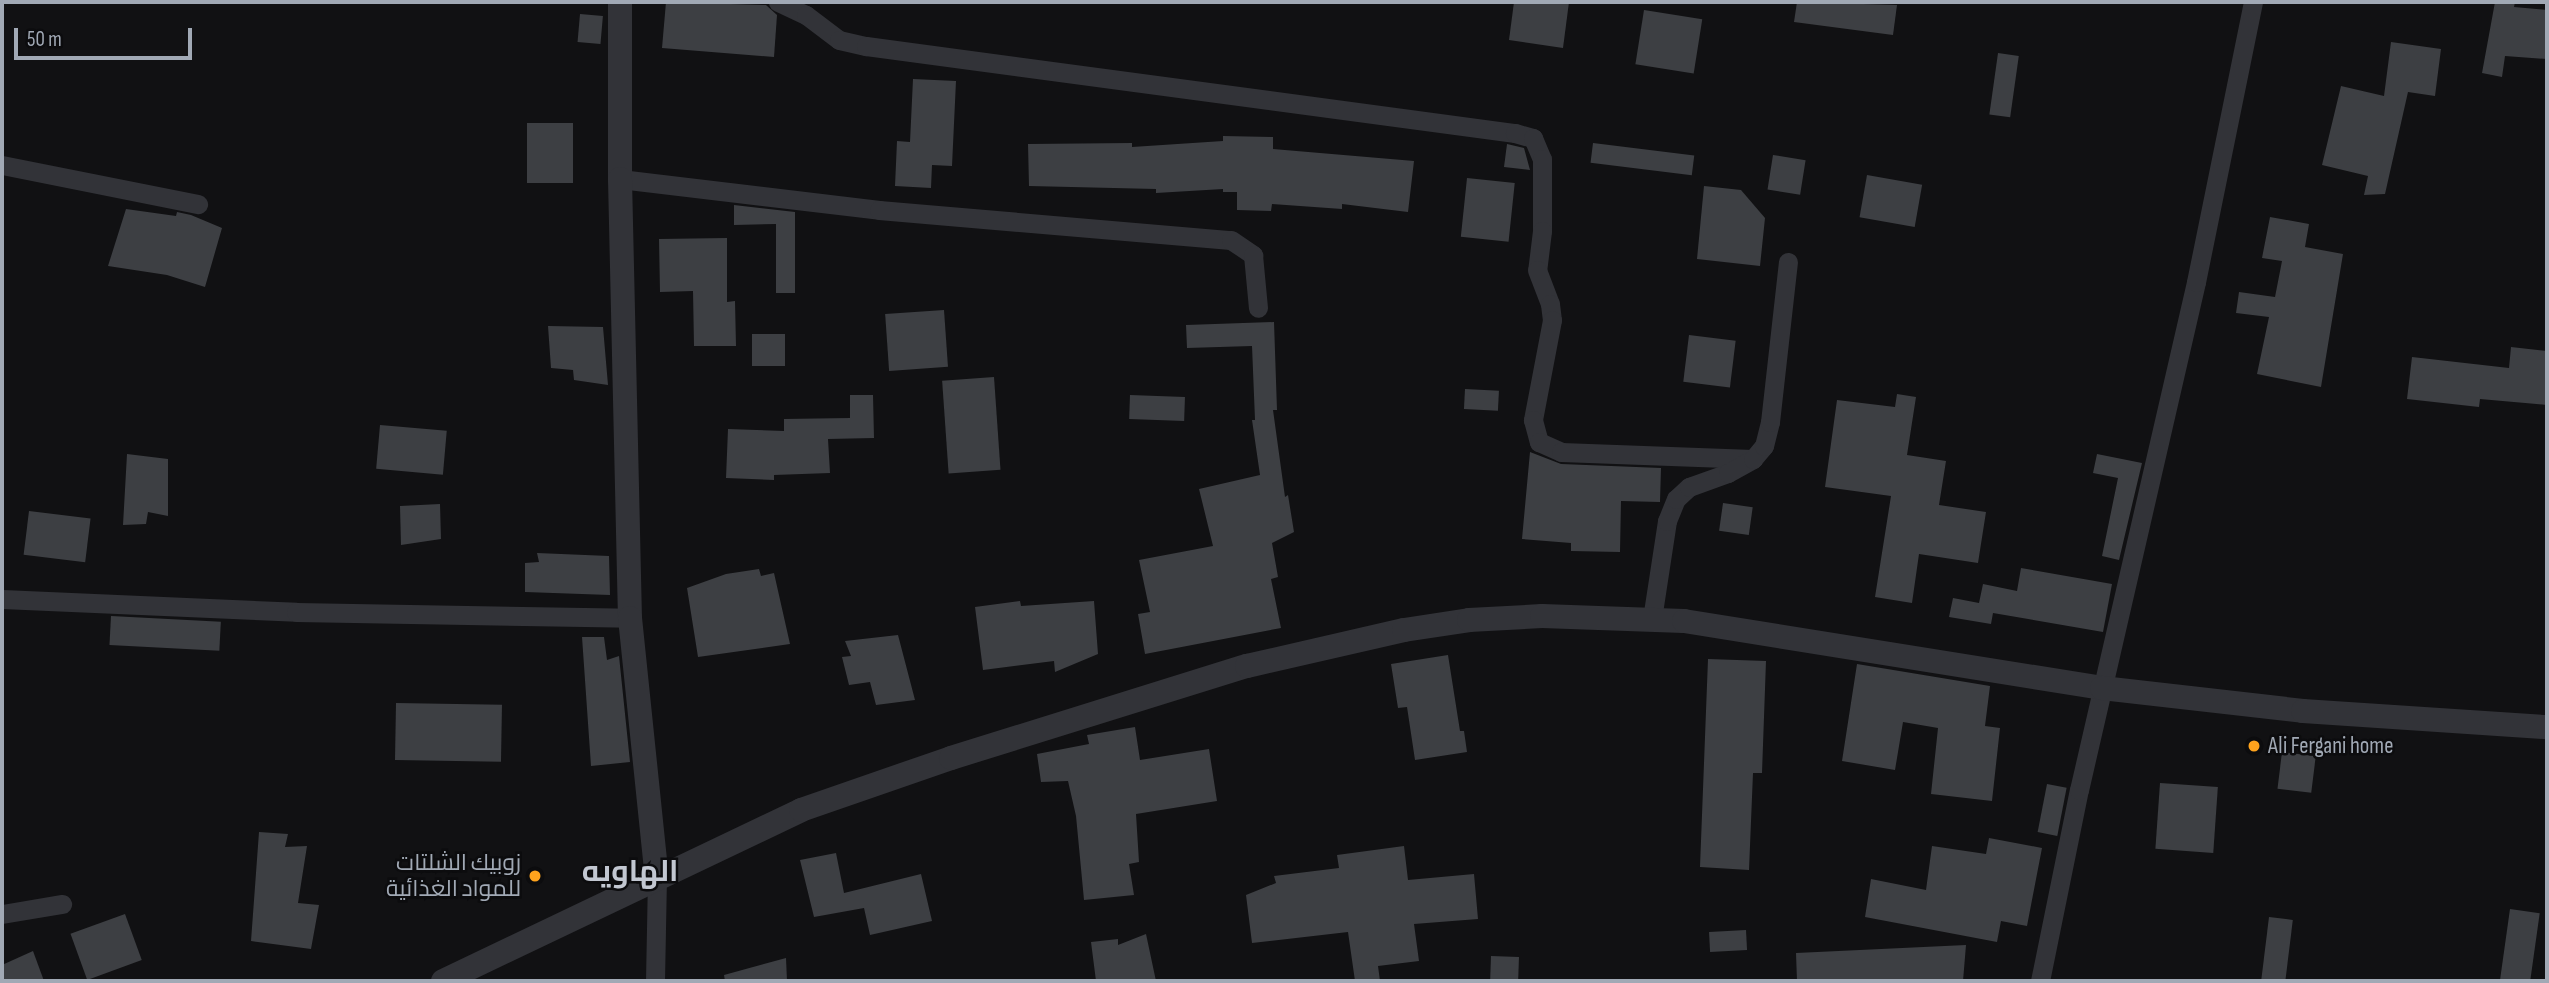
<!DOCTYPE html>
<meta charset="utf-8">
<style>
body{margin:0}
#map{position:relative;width:2549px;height:983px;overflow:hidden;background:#111113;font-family:"Sofia Sans Condensed",Cairo,sans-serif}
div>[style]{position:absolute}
.building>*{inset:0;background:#3d3f43;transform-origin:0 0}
.minor>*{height:19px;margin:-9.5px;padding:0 9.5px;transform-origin:9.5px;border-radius:9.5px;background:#323338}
.tertiary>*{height:24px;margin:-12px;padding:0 12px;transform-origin:12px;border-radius:12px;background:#323338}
.dots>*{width:19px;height:19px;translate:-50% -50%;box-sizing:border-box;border:4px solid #0c0c0e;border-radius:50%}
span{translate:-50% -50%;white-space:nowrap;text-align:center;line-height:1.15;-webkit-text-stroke:5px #0c0c0e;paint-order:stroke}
.poi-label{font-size:23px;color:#a1a9b5}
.left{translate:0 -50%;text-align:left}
.right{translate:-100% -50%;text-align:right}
.district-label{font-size:30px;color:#c2c7d1;font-weight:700}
.frame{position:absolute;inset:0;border:4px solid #a1a9b5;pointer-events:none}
.scale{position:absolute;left:14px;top:28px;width:178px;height:32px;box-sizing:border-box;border:4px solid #a1a9b5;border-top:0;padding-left:9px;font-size:21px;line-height:24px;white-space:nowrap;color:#a1a9b5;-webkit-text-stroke:5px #0c0c0e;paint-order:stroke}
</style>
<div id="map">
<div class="building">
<div style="clip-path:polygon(666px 2px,766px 5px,777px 15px,774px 57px,662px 48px)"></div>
<div style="clip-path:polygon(1514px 2px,1569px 2px,1563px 48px,1509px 40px)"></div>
<div style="clip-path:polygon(1797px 2px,1897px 5px,1893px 35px,1794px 22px)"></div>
<div style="clip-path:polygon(2495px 2px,2515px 2px,2514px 7px,2547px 10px,2547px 59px,2505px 56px,2502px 77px,2482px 73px)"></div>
<div style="left:1644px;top:10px;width:59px;height:55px;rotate:9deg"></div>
<div style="left:580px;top:14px;width:23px;height:28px;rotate:5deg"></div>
<div style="clip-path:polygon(2391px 42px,2441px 49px,2435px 96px,2408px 92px,2385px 194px,2364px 195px,2368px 176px,2322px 165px,2341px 86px,2384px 96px)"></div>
<div style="left:1998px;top:53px;width:21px;height:62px;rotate:8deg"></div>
<div style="clip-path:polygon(913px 79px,956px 81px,952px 166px,932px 165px,931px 188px,895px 186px,897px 141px,910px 142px)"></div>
<div style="left:527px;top:123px;width:46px;height:60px"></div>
<div style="clip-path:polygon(1223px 136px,1273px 137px,1273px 149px,1414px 161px,1408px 212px,1342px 204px,1342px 209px,1272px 204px,1271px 211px,1237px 210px,1237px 192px,1223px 192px,1223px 189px,1156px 193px,1156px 189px,1029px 186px,1028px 144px,1132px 143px,1132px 147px,1223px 141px)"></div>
<div style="left:1593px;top:143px;width:102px;height:20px;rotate:7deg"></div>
<div style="clip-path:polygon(1507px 144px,1524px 148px,1530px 170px,1504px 167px)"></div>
<div style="left:1773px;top:155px;width:33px;height:35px;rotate:9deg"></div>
<div style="left:1867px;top:175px;width:56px;height:43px;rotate:10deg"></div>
<div style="left:1467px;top:178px;width:48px;height:59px;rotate:6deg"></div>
<div style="clip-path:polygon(1704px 186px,1741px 190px,1765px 218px,1760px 266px,1697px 259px)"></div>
<div style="clip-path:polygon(734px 205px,795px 212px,795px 293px,776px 293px,776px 224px,734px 225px)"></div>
<div style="clip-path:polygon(126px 209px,176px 216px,177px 212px,191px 215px,222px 228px,205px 287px,167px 275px,108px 266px)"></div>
<div style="clip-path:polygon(2270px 217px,2309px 224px,2305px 247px,2343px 254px,2321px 387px,2257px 374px,2269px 317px,2236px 313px,2239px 292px,2275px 297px,2282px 261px,2262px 258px)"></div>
<div style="clip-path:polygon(727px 238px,727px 302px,735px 301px,736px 346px,694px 346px,693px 291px,660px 292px,659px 239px)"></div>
<div style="left:944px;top:310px;width:57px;height:59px;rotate:86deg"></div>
<div style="clip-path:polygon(1274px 322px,1277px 410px,1273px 410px,1285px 497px,1288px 495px,1294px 532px,1272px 543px,1278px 577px,1271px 579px,1281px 628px,1145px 654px,1138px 614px,1150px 612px,1139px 560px,1213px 546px,1199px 489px,1260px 475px,1252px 420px,1255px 420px,1252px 346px,1187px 348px,1186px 325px)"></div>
<div style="clip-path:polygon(548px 326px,603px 327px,608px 385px,574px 380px,573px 370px,551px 368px)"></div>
<div style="left:752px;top:334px;width:33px;height:32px"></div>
<div style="left:1689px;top:335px;width:47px;height:47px;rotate:7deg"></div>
<div style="clip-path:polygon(2511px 347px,2547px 351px,2547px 405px,2480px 399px,2479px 407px,2407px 399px,2412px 357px,2509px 368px)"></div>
<div style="left:994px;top:377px;width:93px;height:52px;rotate:86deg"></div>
<div style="left:1465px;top:389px;width:34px;height:20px;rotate:3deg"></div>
<div style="clip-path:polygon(1897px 394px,1916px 397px,1907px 455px,1946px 461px,1939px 505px,1986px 512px,1978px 563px,1919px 554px,1912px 603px,1875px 597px,1891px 496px,1825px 487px,1837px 400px,1895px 407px)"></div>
<div style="clip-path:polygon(850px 395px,873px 395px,874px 438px,828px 439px,830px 473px,774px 475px,774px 480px,726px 478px,728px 429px,784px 431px,784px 419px,850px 418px)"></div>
<div style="left:1130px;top:395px;width:55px;height:24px;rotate:2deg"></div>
<div style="left:380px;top:425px;width:67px;height:44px;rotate:5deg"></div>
<div style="clip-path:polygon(1530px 452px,1561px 464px,1661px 468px,1660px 502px,1621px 501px,1620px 552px,1571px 551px,1571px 543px,1522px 539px)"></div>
<div style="clip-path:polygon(127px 454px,168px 459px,168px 516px,148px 512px,146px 524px,123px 525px)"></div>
<div style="clip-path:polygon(2097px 454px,2142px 463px,2119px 560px,2102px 556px,2118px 478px,2093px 473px)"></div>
<div style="left:1723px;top:503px;width:30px;height:28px;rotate:8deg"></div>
<div style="clip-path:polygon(440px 504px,441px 539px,401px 545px,400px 506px)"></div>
<div style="left:29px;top:511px;width:62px;height:44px;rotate:7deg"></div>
<div style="clip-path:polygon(537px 553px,609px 556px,610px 595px,525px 592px,525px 563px,539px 562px)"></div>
<div style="clip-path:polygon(2021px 568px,2112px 584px,2103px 632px,1993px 613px,1991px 624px,1949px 617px,1953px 598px,1979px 603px,1983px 584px,2017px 591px)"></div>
<div style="clip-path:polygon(759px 569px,761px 576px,774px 573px,790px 644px,698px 657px,687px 588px,726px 574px)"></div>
<div style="clip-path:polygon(1020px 601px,1021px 606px,1094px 601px,1098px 654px,1055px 672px,1054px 661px,983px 670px,975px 607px)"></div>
<div style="left:111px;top:616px;width:110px;height:29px;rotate:3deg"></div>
<div style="clip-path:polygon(898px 635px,915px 700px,876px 705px,870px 682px,849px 685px,842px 657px,851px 656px,845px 641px)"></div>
<div style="clip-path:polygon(582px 637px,604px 637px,607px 660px,619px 656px,630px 762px,591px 766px)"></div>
<div style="clip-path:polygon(1448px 655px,1460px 731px,1464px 731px,1467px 752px,1415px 760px,1407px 707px,1398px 708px,1391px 664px)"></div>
<div style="clip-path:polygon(1708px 659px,1766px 661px,1762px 773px,1753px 773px,1749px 870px,1700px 867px)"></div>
<div style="clip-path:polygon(1857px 664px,1990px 686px,1985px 726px,2000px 728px,1992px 801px,1931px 794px,1938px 728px,1903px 722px,1895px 770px,1842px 761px)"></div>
<div style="left:396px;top:703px;width:106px;height:57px;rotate:1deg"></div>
<div style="clip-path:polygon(1135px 727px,1140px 760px,1209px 749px,1217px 801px,1136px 814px,1139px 862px,1129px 864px,1134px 895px,1084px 900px,1076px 816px,1068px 781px,1041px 782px,1037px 754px,1089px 744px,1087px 735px)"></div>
<div style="left:2282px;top:752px;width:34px;height:37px;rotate:7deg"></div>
<div style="left:2160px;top:783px;width:58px;height:66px;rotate:4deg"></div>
<div style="left:2047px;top:784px;width:20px;height:49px;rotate:11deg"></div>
<div style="clip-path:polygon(259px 832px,288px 834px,285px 847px,307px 846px,298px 903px,319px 905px,311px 949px,251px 941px)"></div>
<div style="clip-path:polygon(1989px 838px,2042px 848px,2027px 926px,2001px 921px,1997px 942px,1865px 917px,1871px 879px,1926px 890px,1932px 846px,1986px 854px)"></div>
<div style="clip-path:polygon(1404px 846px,1408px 880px,1474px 874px,1478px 919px,1414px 924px,1419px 961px,1378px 966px,1380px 981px,1355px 981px,1348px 932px,1252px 943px,1246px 895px,1276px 883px,1274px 876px,1339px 868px,1337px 855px)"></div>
<div style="clip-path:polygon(836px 853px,844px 893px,921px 874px,932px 921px,870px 935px,864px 908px,814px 917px,800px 860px)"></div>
<div style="left:2510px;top:909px;width:30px;height:73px;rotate:8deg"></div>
<div style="left:125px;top:914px;width:49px;height:58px;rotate:70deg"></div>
<div style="left:2269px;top:917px;width:24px;height:65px;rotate:7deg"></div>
<div style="left:1746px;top:930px;width:20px;height:37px;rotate:87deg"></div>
<div style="clip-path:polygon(1146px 934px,1156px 981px,1096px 981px,1091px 942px,1118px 939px,1118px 945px)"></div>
<div style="clip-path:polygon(1966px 945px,1963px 981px,1797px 981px,1796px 953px)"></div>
<div style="clip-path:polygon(33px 951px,44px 981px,2px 981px,2px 965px)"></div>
<div style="left:1491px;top:956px;width:28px;height:25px;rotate:2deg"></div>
<div style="clip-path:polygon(786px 958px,787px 981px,725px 981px,724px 975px)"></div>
</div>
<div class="minor">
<div style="left:778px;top:2px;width:31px;rotate:25deg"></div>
<div style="left:806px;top:15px;width:41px;rotate:37.1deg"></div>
<div style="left:839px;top:40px;width:28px;rotate:13deg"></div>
<div style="left:866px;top:46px;width:655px;rotate:7.64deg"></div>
<div style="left:1515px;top:133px;width:19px;rotate:16deg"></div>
<div style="left:1533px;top:138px;width:23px;rotate:67deg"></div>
<div style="left:1542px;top:159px;width:72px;rotate:90deg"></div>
<div style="left:1542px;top:231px;width:39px;rotate:97deg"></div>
<div style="left:1537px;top:270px;width:36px;rotate:69deg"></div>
<div style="left:1550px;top:304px;width:16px;rotate:83deg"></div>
<div style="left:1552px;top:320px;width:102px;rotate:100.8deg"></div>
<div style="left:1533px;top:420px;width:23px;rotate:75deg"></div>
<div style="left:1539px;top:442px;width:24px;rotate:24deg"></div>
<div style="left:1561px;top:452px;width:192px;rotate:2.1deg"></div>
<div style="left:2px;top:165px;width:200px;rotate:11.3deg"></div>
<div style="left:620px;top:179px;width:261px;rotate:6.8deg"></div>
<div style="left:879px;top:210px;width:353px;rotate:4.9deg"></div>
<div style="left:1231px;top:240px;width:27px;rotate:34deg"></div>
<div style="left:1253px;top:255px;width:53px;rotate:84.6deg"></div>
<div style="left:2px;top:599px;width:294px;rotate:2.5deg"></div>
<div style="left:296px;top:612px;width:334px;rotate:1deg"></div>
<div style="left:1652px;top:619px;width:99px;rotate:-81.3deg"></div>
<div style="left:1667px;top:521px;width:24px;rotate:-68deg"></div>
<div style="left:1676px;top:499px;width:18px;rotate:-43deg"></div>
<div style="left:1689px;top:487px;width:41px;rotate:-19.7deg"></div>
<div style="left:1728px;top:473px;width:29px;rotate:-29deg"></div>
<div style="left:1753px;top:459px;width:17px;rotate:-50deg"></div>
<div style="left:1764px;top:446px;width:25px;rotate:-76deg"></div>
<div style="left:1770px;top:422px;width:161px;rotate:-83.6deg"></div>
<div style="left:2px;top:914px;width:61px;rotate:-9.5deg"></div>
<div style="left:655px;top:981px;width:103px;rotate:-88.9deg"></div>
<div style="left:2040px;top:981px;width:195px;rotate:-78.5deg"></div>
<div style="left:2079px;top:790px;width:521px;rotate:-77.03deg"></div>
<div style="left:2196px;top:282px;width:286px;rotate:-78.5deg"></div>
</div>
<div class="tertiary">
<div style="left:620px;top:2px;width:177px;rotate:90deg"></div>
<div style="left:620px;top:179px;width:439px;rotate:88.7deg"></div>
<div style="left:630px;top:618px;width:261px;rotate:84.1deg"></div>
<div style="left:443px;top:981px;width:397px;rotate:-25.5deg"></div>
<div style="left:801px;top:810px;width:159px;rotate:-19.1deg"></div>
<div style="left:951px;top:758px;width:310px;rotate:-17.3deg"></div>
<div style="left:1247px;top:666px;width:161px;rotate:-12.9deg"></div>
<div style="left:1404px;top:630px;width:66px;rotate:-8.7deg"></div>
<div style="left:1469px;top:620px;width:73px;rotate:-3.1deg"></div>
<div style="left:1542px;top:616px;width:142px;rotate:2deg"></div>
<div style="left:1684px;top:621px;width:423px;rotate:9.1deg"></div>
<div style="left:2102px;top:688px;width:202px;rotate:6.5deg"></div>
<div style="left:2303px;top:711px;width:245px;rotate:3.8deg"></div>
</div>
<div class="dots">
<div style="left:2254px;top:746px;background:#ffa31d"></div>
<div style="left:535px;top:876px;background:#ffa31d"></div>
</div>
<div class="poi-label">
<span class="left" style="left:2268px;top:746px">Ali Fergani home</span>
<span class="right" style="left:521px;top:876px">زوبيك الشلتات<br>للمواد الغذائية</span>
</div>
<div class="district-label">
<span style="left:630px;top:872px">الهاويه</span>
</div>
<div class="frame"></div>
<div class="scale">50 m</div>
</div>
